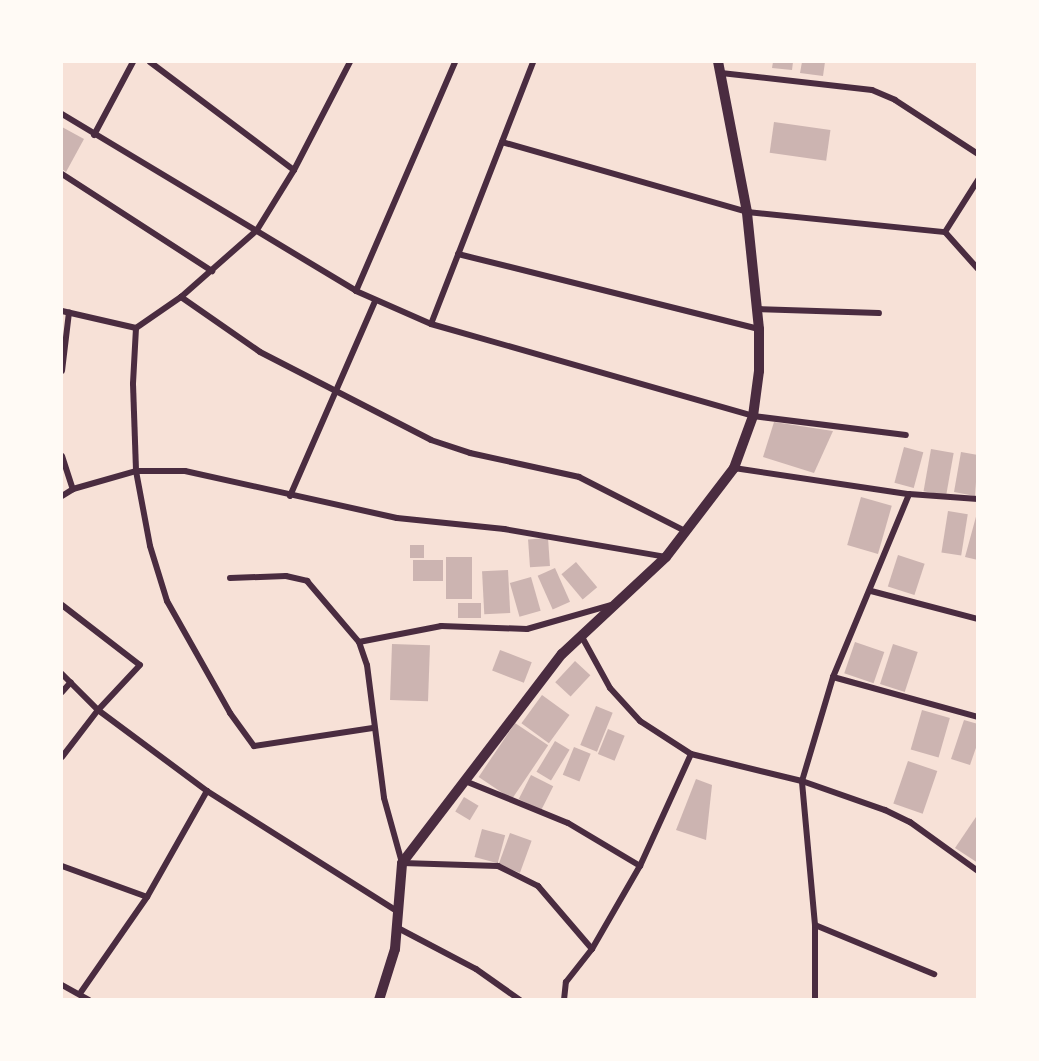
<!DOCTYPE html>
<style>
body{margin:0}
#map{position:relative;width:1039px;height:1061px;overflow:hidden;background:#f7e1d7;font-family:Signika,sans-serif}
div>[style]{position:absolute}
.building>*{inset:0;background:#ccb4b1;transform-origin:0 0}
.minor>*{height:6px;margin:-3px;padding:0 3px;transform-origin:3px;border-radius:3px;background:#4a2c40}
.tertiary>*{height:10px;margin:-5px;padding:0 5px;transform-origin:5px;border-radius:5px;background:#4a2c40}
span{translate:-50% -50%;white-space:nowrap;text-align:center;line-height:1.15;-webkit-text-stroke:5px #fffaf5;paint-order:stroke}
.frame{position:absolute;inset:0;border:63px solid #fffaf5;pointer-events:none}
</style>
<div id="map">
<div class="building">
<div style="clip-path:polygon(773px 62px,793px 62px,792px 70px,772px 68px)"></div>
<div style="clip-path:polygon(802px 62px,825px 62px,823px 76px,800px 73px)"></div>
<div style="left:774px;top:122px;width:57px;height:31px;rotate:8deg"></div>
<div style="clip-path:polygon(62px 127px,84px 139px,66px 172px,62px 169px)"></div>
<div style="clip-path:polygon(774px 422px,833px 431px,814px 473px,763px 457px)"></div>
<div style="left:904px;top:447px;width:20px;height:37px;rotate:15deg"></div>
<div style="left:931px;top:449px;width:23px;height:43px;rotate:10deg"></div>
<div style="clip-path:polygon(961px 452px,978px 455px,975px 496px,954px 492px)"></div>
<div style="left:861px;top:497px;width:32px;height:50px;rotate:16deg"></div>
<div style="left:948px;top:511px;width:20px;height:42px;rotate:9deg"></div>
<div style="clip-path:polygon(977px 513px,978px 513px,978px 560px,965px 557px)"></div>
<div style="left:548px;top:538px;width:28px;height:20px;rotate:86deg"></div>
<div style="left:424px;top:545px;width:13px;height:14px;rotate:90deg"></div>
<div style="left:898px;top:555px;width:28px;height:33px;rotate:18deg"></div>
<div style="left:446px;top:557px;width:26px;height:42px"></div>
<div style="left:413px;top:560px;width:30px;height:21px"></div>
<div style="left:576px;top:562px;width:33px;height:19px;rotate:50deg"></div>
<div style="left:555px;top:568px;width:37px;height:19px;rotate:66deg"></div>
<div style="left:508px;top:570px;width:43px;height:26px;rotate:87deg"></div>
<div style="left:531px;top:577px;width:35px;height:22px;rotate:74deg"></div>
<div style="left:458px;top:603px;width:23px;height:15px"></div>
<div style="left:855px;top:642px;width:31px;height:33px;rotate:19deg"></div>
<div style="left:392px;top:644px;width:38px;height:56px;rotate:2deg"></div>
<div style="left:893px;top:644px;width:26px;height:42px;rotate:18deg"></div>
<div style="left:500px;top:650px;width:34px;height:22px;rotate:21deg"></div>
<div style="left:575px;top:661px;width:21px;height:29px;rotate:43deg"></div>
<div style="left:542px;top:695px;width:34px;height:35px;rotate:36deg"></div>
<div style="left:596px;top:706px;width:18px;height:42px;rotate:22deg"></div>
<div style="left:922px;top:710px;width:29px;height:41px;rotate:16deg"></div>
<div style="clip-path:polygon(964px 720px,978px 724px,978px 742px,970px 765px,951px 759px)"></div>
<div style="left:515px;top:723px;width:40px;height:65px;rotate:34deg"></div>
<div style="left:608px;top:729px;width:18px;height:27px;rotate:22deg"></div>
<div style="left:555px;top:741px;width:17px;height:36px;rotate:31deg"></div>
<div style="left:574px;top:747px;width:18px;height:30px;rotate:22deg"></div>
<div style="left:908px;top:761px;width:31px;height:45px;rotate:19deg"></div>
<div style="left:531px;top:775px;width:25px;height:27px;rotate:27deg"></div>
<div style="clip-path:polygon(696px 779px,712px 785px,706px 840px,676px 830px)"></div>
<div style="left:464px;top:797px;width:17px;height:17px;rotate:31deg"></div>
<div style="clip-path:polygon(978px 814px,978px 863px,955px 848px)"></div>
<div style="left:482px;top:829px;width:24px;height:29px;rotate:15deg"></div>
<div style="left:510px;top:833px;width:23px;height:34px;rotate:20deg"></div>
</div>
<div class="minor">
<div style="left:150px;top:62px;width:180px;rotate:36.9deg"></div>
<div style="left:721px;top:73px;width:152px;rotate:6.4deg"></div>
<div style="left:872px;top:90px;width:25px;rotate:23deg"></div>
<div style="left:895px;top:100px;width:99px;rotate:33deg"></div>
<div style="left:62px;top:114px;width:343px;rotate:31deg"></div>
<div style="left:356px;top:291px;width:82px;rotate:23.7deg"></div>
<div style="left:431px;top:324px;width:335px;rotate:15.9deg"></div>
<div style="left:753px;top:416px;width:154px;rotate:7.1deg"></div>
<div style="left:94px;top:135px;width:83px;rotate:-61.9deg"></div>
<div style="left:502px;top:142px;width:255px;rotate:15.9deg"></div>
<div style="left:747px;top:212px;width:199px;rotate:5.8deg"></div>
<div style="left:945px;top:232px;width:50px;rotate:48.3deg"></div>
<div style="left:62px;top:174px;width:179px;rotate:32.9deg"></div>
<div style="left:945px;top:232px;width:62px;rotate:-57.6deg"></div>
<div style="left:458px;top:254px;width:310px;rotate:14deg"></div>
<div style="left:356px;top:291px;width:249px;rotate:-66.6deg"></div>
<div style="left:181px;top:297px;width:96px;rotate:34.8deg"></div>
<div style="left:260px;top:352px;width:192px;rotate:27.2deg"></div>
<div style="left:431px;top:440px;width:41px;rotate:18.4deg"></div>
<div style="left:470px;top:453px;width:112px;rotate:12.4deg"></div>
<div style="left:579px;top:477px;width:121px;rotate:27deg"></div>
<div style="left:756px;top:309px;width:123px;rotate:1.9deg"></div>
<div style="left:62px;top:311px;width:76px;rotate:12.9deg"></div>
<div style="left:431px;top:324px;width:281px;rotate:-68.7deg"></div>
<div style="left:136px;top:328px;width:56px;rotate:93.1deg"></div>
<div style="left:133px;top:384px;width:87px;rotate:88deg"></div>
<div style="left:136px;top:471px;width:76px;rotate:79.4deg"></div>
<div style="left:150px;top:546px;width:58px;rotate:72.8deg"></div>
<div style="left:167px;top:601px;width:129px;rotate:60.6deg"></div>
<div style="left:230px;top:713px;width:41px;rotate:54deg"></div>
<div style="left:254px;top:746px;width:120px;rotate:-8.6deg"></div>
<div style="left:136px;top:328px;width:55px;rotate:-34.6deg"></div>
<div style="left:181px;top:297px;width:101px;rotate:-41.4deg"></div>
<div style="left:257px;top:230px;width:70px;rotate:-58.3deg"></div>
<div style="left:294px;top:170px;width:122px;rotate:-62.6deg"></div>
<div style="left:62px;top:371px;width:59px;rotate:-83.2deg"></div>
<div style="left:62px;top:456px;width:35px;rotate:72deg"></div>
<div style="left:734px;top:468px;width:177px;rotate:8.5deg"></div>
<div style="left:909px;top:494px;width:69px;rotate:4.1deg"></div>
<div style="left:62px;top:496px;width:13px;rotate:-32deg"></div>
<div style="left:73px;top:489px;width:66px;rotate:-15.9deg"></div>
<div style="left:136px;top:471px;width:49px"></div>
<div style="left:185px;top:471px;width:217px;rotate:12.5deg"></div>
<div style="left:397px;top:518px;width:108px;rotate:5.9deg"></div>
<div style="left:504px;top:529px;width:164px;rotate:9.8deg"></div>
<div style="left:290px;top:496px;width:213px;rotate:-66.4deg"></div>
<div style="left:230px;top:578px;width:56px;rotate:-2deg"></div>
<div style="left:286px;top:576px;width:22px;rotate:13deg"></div>
<div style="left:307px;top:581px;width:80px;rotate:49.6deg"></div>
<div style="left:871px;top:591px;width:111px;rotate:14.7deg"></div>
<div style="left:62px;top:605px;width:98px;rotate:37.6deg"></div>
<div style="left:140px;top:665px;width:62px;rotate:133deg"></div>
<div style="left:98px;top:710px;width:59px;rotate:127.5deg"></div>
<div style="left:582px;top:637px;width:58px;rotate:61.2deg"></div>
<div style="left:610px;top:688px;width:45px;rotate:47.7deg"></div>
<div style="left:640px;top:721px;width:61px;rotate:32.9deg"></div>
<div style="left:691px;top:754px;width:114px;rotate:13.7deg"></div>
<div style="left:802px;top:781px;width:88px;rotate:19.3deg"></div>
<div style="left:885px;top:810px;width:28px;rotate:26deg"></div>
<div style="left:910px;top:822px;width:84px;rotate:35.8deg"></div>
<div style="left:359px;top:642px;width:24px;rotate:71deg"></div>
<div style="left:367px;top:665px;width:134px;rotate:82.7deg"></div>
<div style="left:384px;top:798px;width:67px;rotate:74.5deg"></div>
<div style="left:402px;top:863px;width:96px;rotate:1.8deg"></div>
<div style="left:498px;top:866px;width:45px;rotate:26.6deg"></div>
<div style="left:538px;top:886px;width:83px;rotate:49.4deg"></div>
<div style="left:359px;top:642px;width:84px;rotate:-11deg"></div>
<div style="left:441px;top:626px;width:86px;rotate:2deg"></div>
<div style="left:527px;top:629px;width:87px;rotate:-15.9deg"></div>
<div style="left:62px;top:674px;width:51px;rotate:45deg"></div>
<div style="left:98px;top:710px;width:136px;rotate:36.6deg"></div>
<div style="left:207px;top:791px;width:222px;rotate:32.3deg"></div>
<div style="left:833px;top:677px;width:150px;rotate:15.4deg"></div>
<div style="left:62px;top:692px;width:13px;rotate:-48deg"></div>
<div style="left:465px;top:781px;width:111px;rotate:22.2deg"></div>
<div style="left:568px;top:823px;width:84px;rotate:30.8deg"></div>
<div style="left:62px;top:866px;width:90px;rotate:20deg"></div>
<div style="left:815px;top:925px;width:129px;rotate:22.4deg"></div>
<div style="left:396px;top:927px;width:90px;rotate:27.7deg"></div>
<div style="left:476px;top:969px;width:54px;rotate:35.2deg"></div>
<div style="left:62px;top:985px;width:31px;rotate:29deg"></div>
<div style="left:81px;top:992px;width:116px;rotate:-55.2deg"></div>
<div style="left:147px;top:897px;width:122px;rotate:-60.5deg"></div>
<div style="left:564px;top:1000px;width:18px;rotate:-84deg"></div>
<div style="left:566px;top:982px;width:42px;rotate:-51.8deg"></div>
<div style="left:592px;top:949px;width:96px;rotate:-60deg"></div>
<div style="left:640px;top:866px;width:123px;rotate:-65.5deg"></div>
<div style="left:815px;top:1000px;width:75px;rotate:-90deg"></div>
<div style="left:815px;top:925px;width:145px;rotate:-95.2deg"></div>
<div style="left:802px;top:781px;width:109px;rotate:-73.4deg"></div>
<div style="left:833px;top:677px;width:198px;rotate:-67.4deg"></div>
</div>
<div class="tertiary">
<div style="left:379px;top:1000px;width:53px;rotate:-72.6deg"></div>
<div style="left:395px;top:949px;width:86px;rotate:-85.3deg"></div>
<div style="left:402px;top:863px;width:263px;rotate:-52.6deg"></div>
<div style="left:562px;top:654px;width:142px;rotate:-43deg"></div>
<div style="left:666px;top:557px;width:112px;rotate:-52.6deg"></div>
<div style="left:734px;top:468px;width:55px;rotate:-69.9deg"></div>
<div style="left:753px;top:416px;width:45px;rotate:-82.4deg"></div>
<div style="left:759px;top:371px;width:42px;rotate:-90deg"></div>
<div style="left:759px;top:329px;width:118px;rotate:-95.9deg"></div>
<div style="left:747px;top:212px;width:153px;rotate:-100.9deg"></div>
</div>
<div class="frame"></div>
</div>
